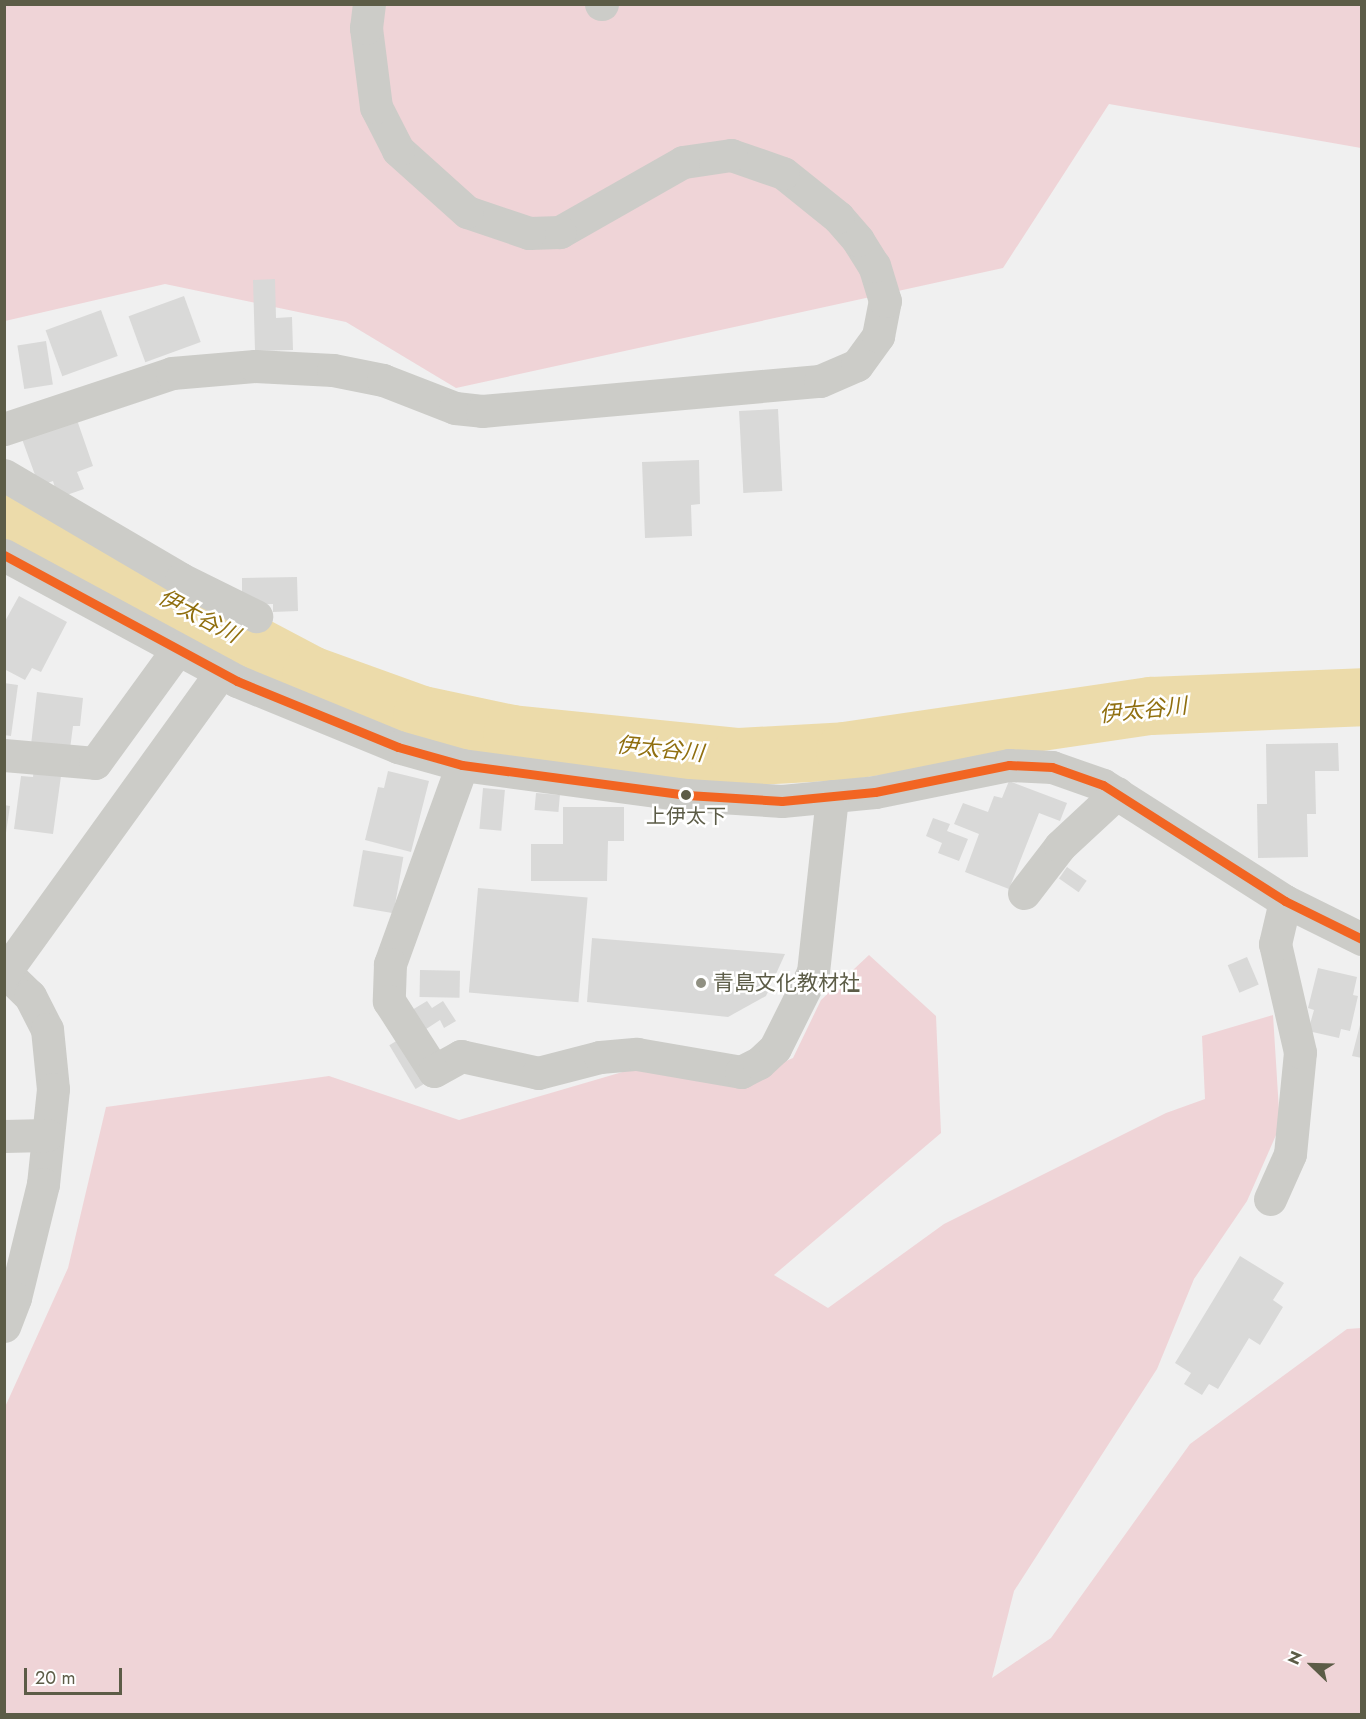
<!DOCTYPE html>
<meta charset="utf-8">
<style>
body{margin:0}
#map{position:relative;width:1366px;height:1719px;overflow:hidden;background:#f0f0f0;font-family:Jost,"Noto Sans JP",sans-serif}
div>[style]{position:absolute}
.green>*{inset:0;background:#efd4d7}
.river>*{height:58px;margin:-29px;padding:0 29px;transform-origin:29px;border-radius:29px;background:#ecdbaa}
.building>*{inset:0;background:#d9d9d8;transform-origin:0 0}
.minor>*{height:33px;margin:-16.5px;padding:0 16.5px;transform-origin:16.5px;border-radius:16.5px;background:#ccccc8}
.bus-1>*{height:9px;margin:-4.5px;padding:0 4.5px;transform-origin:4.5px;border-radius:4.5px;background:#f26522}
.dots>*{width:16px;height:16px;translate:-50% -50%;box-sizing:border-box;border:3px solid #fff;border-radius:50%}
span{translate:-50% -50%;white-space:nowrap;text-align:center;line-height:1.15;-webkit-text-stroke:5px #fff;paint-order:stroke}
.bus-label{font-size:20px;color:#5c5c47}
.poi-label{font-size:21px;color:#5c5c47}
.left{translate:0 -50%;text-align:left}
.water-label{font-size:22px;color:#906f0f;font-style:italic}
.frame{position:absolute;inset:0;border:6px solid #5c5c47;pointer-events:none}
.north{position:absolute;left:1282px;top:1635px;width:60px;height:60px;-webkit-text-stroke:4px #fff;paint-order:stroke;rotate:293deg;font-size:16px;font-weight:700;line-height:24px;text-align:center;color:#5c5c47}
.north::after{content:'';display:block;margin:auto;width:21px;height:27px;background:#5c5c47;clip-path:polygon(50% 0,100% 100%,50% 72%,0 100%)}
.scale{position:absolute;left:24px;top:1668px;width:98px;height:27px;box-sizing:border-box;border:3px solid #5c5c47;border-top:0;padding-left:8px;font-size:18px;line-height:21px;white-space:nowrap;color:#5c5c47;-webkit-text-stroke:4px #fff;paint-order:stroke}
</style>
<div id="map">
<div class="green">
<div style="clip-path:polygon(4px 5px,1361px 5px,1361px 148px,1109px 104px,1003px 268px,456px 388px,346px 322px,165px 284px,5px 321px)"></div>
<div style="clip-path:polygon(869px 955px,936px 1016px,941px 1133px,774px 1275px,828px 1308px,944px 1224px,1166px 1113px,1205px 1099px,1202px 1036px,1273px 1015px,1280px 1126px,1247px 1201px,1194px 1279px,1157px 1369px,1014px 1591px,992px 1678px,1051px 1638px,1190px 1444px,1347px 1329px,1361px 1328px,1361px 1714px,5px 1714px,5px 1407px,68px 1268px,106px 1107px,329px 1076px,459px 1120px,643px 1066px,734px 1083px,793px 1058px,821px 1000px)"></div>
</div>
<div class="river">
<div style="left:4px;top:513px;width:347px;rotate:27.8deg"></div>
<div style="left:311px;top:675px;width:118px;rotate:19.8deg"></div>
<div style="left:422px;top:715px;width:92px;rotate:11.9deg"></div>
<div style="left:512px;top:734px;width:228px;rotate:5.8deg"></div>
<div style="left:739px;top:757px;width:106px;rotate:-3.2deg"></div>
<div style="left:845px;top:751px;width:309px;rotate:-8.4deg"></div>
<div style="left:1151px;top:706px;width:211px;rotate:-2.4deg"></div>
</div>
<div class="building">
<div style="clip-path:polygon(275px 279px,276px 318px,292px 317px,293px 350px,255px 351px,253px 280px)"></div>
<div style="left:184px;top:296px;width:49px;height:59px;rotate:70deg"></div>
<div style="left:101px;top:310px;width:49px;height:59px;rotate:70deg"></div>
<div style="left:46px;top:341px;width:44px;height:29px;rotate:81deg"></div>
<div style="left:778px;top:409px;width:82px;height:39px;rotate:87deg"></div>
<div style="clip-path:polygon(77px 420px,93px 466px,77px 472px,84px 489px,58px 498px,53px 481px,39px 486px,22px 439px)"></div>
<div style="clip-path:polygon(699px 460px,700px 504px,691px 505px,692px 536px,645px 538px,642px 462px)"></div>
<div style="clip-path:polygon(297px 577px,298px 611px,273px 612px,273px 604px,242px 605px,242px 578px)"></div>
<div style="clip-path:polygon(19px 596px,67px 622px,41px 672px,32px 668px,25px 680px,4px 669px,4px 623px)"></div>
<div style="clip-path:polygon(4px 683px,18px 685px,11px 736px,4px 735px)"></div>
<div style="clip-path:polygon(37px 692px,83px 698px,80px 726px,73px 726px,70px 749px,31px 745px)"></div>
<div style="clip-path:polygon(1338px 743px,1339px 771px,1315px 771px,1316px 814px,1307px 814px,1308px 857px,1258px 858px,1257px 804px,1267px 804px,1266px 744px)"></div>
<div style="clip-path:polygon(34px 767px,61px 776px,53px 834px,14px 829px,21px 776px,33px 777px)"></div>
<div style="clip-path:polygon(388px 771px,429px 781px,411px 852px,365px 840px,378px 787px,384px 788px)"></div>
<div style="clip-path:polygon(1009px 781px,1067px 803px,1060px 821px,1039px 813px,1009px 889px,965px 872px,979px 834px,954px 824px,963px 803px,988px 812px,994px 796px,1002px 798px)"></div>
<div style="left:483px;top:788px;width:22px;height:41px;rotate:5deg"></div>
<div style="left:536px;top:793px;width:24px;height:17px;rotate:5deg"></div>
<div style="clip-path:polygon(4px 805px,10px 806px,6px 833px,4px 833px)"></div>
<div style="clip-path:polygon(563px 807px,624px 807px,624px 841px,608px 841px,607px 881px,531px 881px,531px 844px,563px 844px)"></div>
<div style="clip-path:polygon(933px 818px,950px 824px,947px 831px,968px 839px,959px 861px,938px 853px,942px 843px,926px 836px)"></div>
<div style="left:363px;top:850px;width:41px;height:57px;rotate:10deg"></div>
<div style="left:1067px;top:867px;width:24px;height:14px;rotate:35deg"></div>
<div style="left:478px;top:888px;width:110px;height:105px;rotate:5deg"></div>
<div style="clip-path:polygon(592px 938px,785px 954px,766px 996px,728px 1017px,587px 1002px)"></div>
<div style="left:1247px;top:957px;width:30px;height:21px;rotate:67deg"></div>
<div style="clip-path:polygon(1318px 968px,1357px 977px,1353px 995px,1358px 996px,1350px 1031px,1341px 1029px,1339px 1038px,1308px 1031px,1314px 1010px,1308px 1008px)"></div>
<div style="left:420px;top:970px;width:40px;height:27px;rotate:1deg"></div>
<div style="clip-path:polygon(427px 1001px,432px 1008px,443px 1001px,456px 1021px,444px 1028px,440px 1020px,420px 1033px,407px 1013px)"></div>
<div style="clip-path:polygon(1361px 1021px,1362px 1021px,1362px 1058px,1352px 1056px)"></div>
<div style="left:403px;top:1037px;width:51px;height:16px;rotate:59deg"></div>
<div style="clip-path:polygon(1240px 1256px,1284px 1283px,1273px 1300px,1283px 1307px,1260px 1345px,1249px 1338px,1218px 1389px,1209px 1384px,1202px 1395px,1184px 1384px,1191px 1373px,1175px 1363px)"></div>
</div>
<div class="minor">
<div style="left:601px;top:4px;width:1px"></div>
<div style="left:4px;top:429px;width:177px;rotate:-18.4deg"></div>
<div style="left:172px;top:373px;width:83px;rotate:-4.8deg"></div>
<div style="left:255px;top:366px;width:78px;rotate:2.9deg"></div>
<div style="left:333px;top:370px;width:51px;rotate:11.3deg"></div>
<div style="left:383px;top:380px;width:77px;rotate:21.3deg"></div>
<div style="left:455px;top:408px;width:27px;rotate:6deg"></div>
<div style="left:482px;top:411px;width:339px;rotate:-5.1deg"></div>
<div style="left:820px;top:381px;width:40px;rotate:-23.4deg"></div>
<div style="left:857px;top:365px;width:36px;rotate:-54deg"></div>
<div style="left:878px;top:336px;width:36px;rotate:-79deg"></div>
<div style="left:885px;top:301px;width:37px;rotate:-107deg"></div>
<div style="left:874px;top:266px;width:31px;rotate:-122deg"></div>
<div style="left:858px;top:240px;width:30px;rotate:-131deg"></div>
<div style="left:838px;top:217px;width:70px;rotate:-141.3deg"></div>
<div style="left:783px;top:173px;width:55px;rotate:-160.9deg"></div>
<div style="left:731px;top:155px;width:49px;rotate:171.7deg"></div>
<div style="left:683px;top:162px;width:142px;rotate:150.4deg"></div>
<div style="left:560px;top:232px;width:31px;rotate:178deg"></div>
<div style="left:529px;top:233px;width:65px;rotate:-161.3deg"></div>
<div style="left:467px;top:212px;width:93px;rotate:-138.1deg"></div>
<div style="left:398px;top:150px;width:48px;rotate:-117.1deg"></div>
<div style="left:376px;top:107px;width:80px;rotate:-97.2deg"></div>
<div style="left:366px;top:28px;width:24px;rotate:-83deg"></div>
<div style="left:4px;top:475px;width:205px;rotate:30.4deg"></div>
<div style="left:181px;top:579px;width:84px;rotate:26.3deg"></div>
<div style="left:4px;top:555px;width:265px;rotate:28.4deg"></div>
<div style="left:237px;top:681px;width:174px;rotate:22.3deg"></div>
<div style="left:398px;top:747px;width:66px;rotate:15.7deg"></div>
<div style="left:462px;top:765px;width:227px;rotate:7.6deg"></div>
<div style="left:687px;top:795px;width:95px;rotate:3.6deg"></div>
<div style="left:782px;top:801px;width:93px;rotate:-5.5deg"></div>
<div style="left:875px;top:792px;width:137px;rotate:-11.4deg"></div>
<div style="left:1009px;top:765px;width:43px;rotate:2.7deg"></div>
<div style="left:1052px;top:767px;width:54px;rotate:19.4deg"></div>
<div style="left:1103px;top:785px;width:216px;rotate:32.5deg"></div>
<div style="left:1285px;top:901px;width:86px;rotate:26.3deg"></div>
<div style="left:4px;top:755px;width:91px;rotate:5deg"></div>
<div style="left:95px;top:763px;width:140px;rotate:-54deg"></div>
<div style="left:462px;top:765px;width:212px;rotate:109.9deg"></div>
<div style="left:390px;top:964px;width:37px;rotate:92deg"></div>
<div style="left:389px;top:1001px;width:83px;rotate:57.3deg"></div>
<div style="left:434px;top:1071px;width:31px;rotate:-29deg"></div>
<div style="left:461px;top:1056px;width:79px;rotate:12.4deg"></div>
<div style="left:538px;top:1073px;width:64px;rotate:-14.5deg"></div>
<div style="left:600px;top:1057px;width:37px;rotate:-5deg"></div>
<div style="left:637px;top:1054px;width:106px;rotate:9.8deg"></div>
<div style="left:741px;top:1072px;width:20px;rotate:-27deg"></div>
<div style="left:759px;top:1063px;width:22px;rotate:-43deg"></div>
<div style="left:775px;top:1048px;width:85px;rotate:-63.4deg"></div>
<div style="left:813px;top:972px;width:177px;rotate:-83.8deg"></div>
<div style="left:1024px;top:893px;width:59px;rotate:-52.5deg"></div>
<div style="left:1060px;top:846px;width:78px;rotate:-42.9deg"></div>
<div style="left:4px;top:971px;width:36px;rotate:44deg"></div>
<div style="left:30px;top:996px;width:37px;rotate:63deg"></div>
<div style="left:47px;top:1029px;width:60px;rotate:84.3deg"></div>
<div style="left:53px;top:1089px;width:96px;rotate:96deg"></div>
<div style="left:43px;top:1184px;width:117px;rotate:103.8deg"></div>
<div style="left:15px;top:1298px;width:30px;rotate:111deg"></div>
<div style="left:5px;top:972px;width:369px;rotate:-54.2deg"></div>
<div style="left:4px;top:1136px;width:43px;rotate:-1.3deg"></div>
<div style="left:1270px;top:1199px;width:49px;rotate:-66deg"></div>
<div style="left:1290px;top:1154px;width:102px;rotate:-84.4deg"></div>
<div style="left:1300px;top:1052px;width:111px;rotate:-103deg"></div>
<div style="left:1275px;top:944px;width:44px;rotate:-76.9deg"></div>
</div>
<div class="bus-1">
<div style="left:4px;top:555px;width:265px;rotate:28.4deg"></div>
<div style="left:237px;top:681px;width:174px;rotate:22.3deg"></div>
<div style="left:398px;top:747px;width:66px;rotate:15.7deg"></div>
<div style="left:462px;top:765px;width:227px;rotate:7.6deg"></div>
<div style="left:687px;top:795px;width:95px;rotate:3.6deg"></div>
<div style="left:782px;top:801px;width:93px;rotate:-5.5deg"></div>
<div style="left:875px;top:792px;width:137px;rotate:-11.4deg"></div>
<div style="left:1009px;top:765px;width:43px;rotate:2.7deg"></div>
<div style="left:1052px;top:767px;width:54px;rotate:19.4deg"></div>
<div style="left:1103px;top:785px;width:216px;rotate:32.5deg"></div>
<div style="left:1285px;top:901px;width:86px;rotate:26.3deg"></div>
</div>
<div class="dots">
<div style="left:686px;top:795px;background:#5c5c47"></div>
<div style="left:701px;top:983px;background:#909082"></div>
</div>
<div class="bus-label">
<span style="left:686px;top:816px">上伊太下</span>
</div>
<div class="poi-label">
<span class="left" style="left:713px;top:983px">青島文化教材社</span>
</div>
<div class="water-label">
<span style="left:199px;top:616px;rotate:28deg">伊太谷川</span>
<span style="left:1143px;top:710px;rotate:-6deg">伊太谷川</span>
<span style="left:660px;top:749px;rotate:6deg">伊太谷川</span>
</div>
<div class="frame"></div>
<div class="north">N</div>
<div class="scale">20 m</div>
</div>
